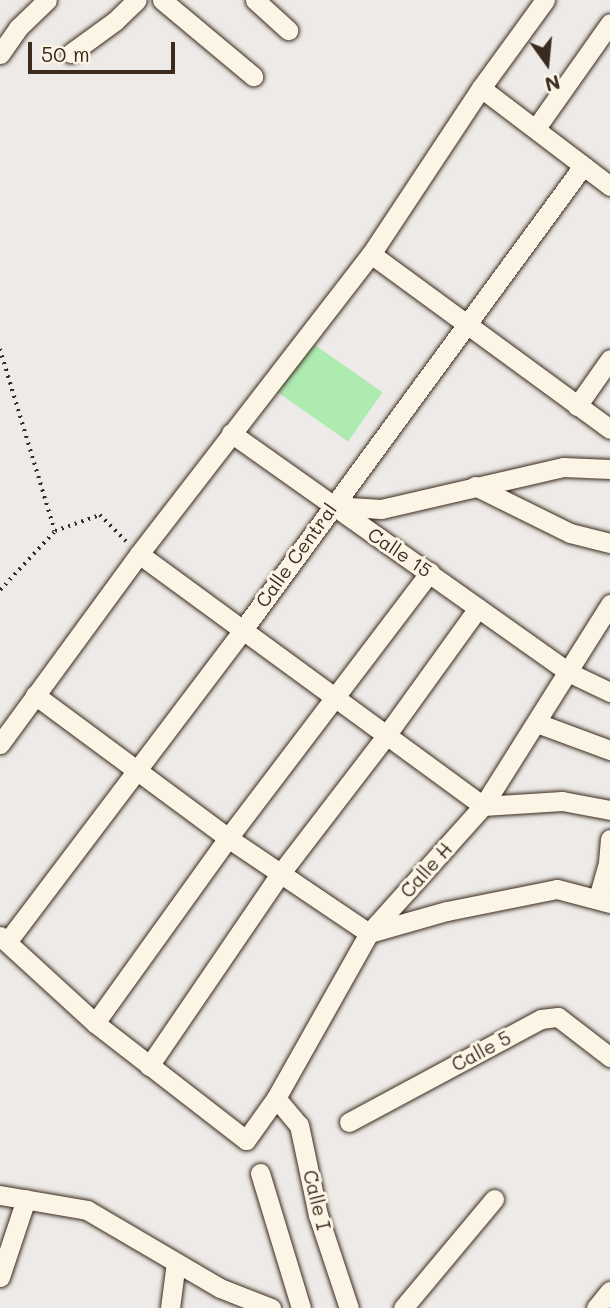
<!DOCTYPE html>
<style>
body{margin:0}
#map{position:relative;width:610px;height:1308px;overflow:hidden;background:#edeae7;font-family:Mali,sans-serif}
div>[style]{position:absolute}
.green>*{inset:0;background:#aeebb1;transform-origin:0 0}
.path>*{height:3.5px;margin-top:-1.75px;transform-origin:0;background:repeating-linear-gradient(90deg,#3b2a1e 0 2px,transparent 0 7px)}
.roads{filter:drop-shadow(0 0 2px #3b2a1e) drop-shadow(0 0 2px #3b2a1e)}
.street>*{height:19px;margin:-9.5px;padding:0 9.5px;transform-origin:9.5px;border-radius:9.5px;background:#fcf5e5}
span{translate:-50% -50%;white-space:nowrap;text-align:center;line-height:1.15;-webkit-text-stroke:6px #fcf5e5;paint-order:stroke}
.street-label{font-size:19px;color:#3b2a1e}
.north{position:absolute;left:512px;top:28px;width:70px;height:70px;-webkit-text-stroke:5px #fcf5e5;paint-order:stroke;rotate:165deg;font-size:19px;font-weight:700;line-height:28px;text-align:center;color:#3b2a1e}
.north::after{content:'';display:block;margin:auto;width:24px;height:32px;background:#3b2a1e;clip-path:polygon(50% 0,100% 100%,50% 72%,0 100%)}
.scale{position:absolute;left:28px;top:42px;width:147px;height:32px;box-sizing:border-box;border:4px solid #3b2a1e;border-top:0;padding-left:9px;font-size:21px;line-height:24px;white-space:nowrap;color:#3b2a1e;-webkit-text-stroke:5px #fcf5e5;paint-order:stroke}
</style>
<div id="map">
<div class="green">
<div style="left:312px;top:343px;width:86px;height:60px;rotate:35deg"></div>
</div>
<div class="path">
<div style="left:0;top:349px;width:190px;rotate:73.2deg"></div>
<div style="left:0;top:590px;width:81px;rotate:-47deg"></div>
<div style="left:55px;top:531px;width:48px;rotate:-19.6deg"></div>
<div style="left:100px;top:515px;width:37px;rotate:45deg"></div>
</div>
<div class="roads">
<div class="street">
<div style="left:162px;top:0;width:119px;rotate:39.9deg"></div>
<div style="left:255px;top:0;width:45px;rotate:42.3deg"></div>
<div style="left:71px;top:53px;width:54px;rotate:-36deg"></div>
<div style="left:115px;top:21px;width:30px;rotate:-44deg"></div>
<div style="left:0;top:54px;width:32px;rotate:-55deg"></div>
<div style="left:18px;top:28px;width:40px;rotate:-44deg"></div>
<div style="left:481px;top:88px;width:162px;rotate:37.2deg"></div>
<div style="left:536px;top:128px;width:128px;rotate:-54.8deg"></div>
<div style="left:371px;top:254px;width:296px;rotate:36.2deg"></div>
<div style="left:577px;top:406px;width:57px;rotate:-54.9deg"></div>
<div style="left:231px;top:433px;width:413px;rotate:35.3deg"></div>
<div style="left:568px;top:672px;width:47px;rotate:25.5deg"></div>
<div style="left:475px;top:486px;width:106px;rotate:26.3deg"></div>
<div style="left:570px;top:533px;width:41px;rotate:14deg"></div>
<div style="left:333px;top:506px;width:48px;rotate:3.6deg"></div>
<div style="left:381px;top:509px;width:187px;rotate:-13deg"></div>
<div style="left:563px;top:467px;width:47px;rotate:2.4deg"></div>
<div style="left:139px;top:554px;width:426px;rotate:36.2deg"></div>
<div style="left:483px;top:806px;width:79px;rotate:-3.6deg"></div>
<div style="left:562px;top:801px;width:49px;rotate:10.6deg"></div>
<div style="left:35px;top:695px;width:240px;rotate:36.5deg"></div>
<div style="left:228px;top:838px;width:170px;rotate:34deg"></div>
<div style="left:369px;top:933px;width:81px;rotate:-15.8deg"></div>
<div style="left:447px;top:911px;width:112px;rotate:-11.3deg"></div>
<div style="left:557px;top:889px;width:55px;rotate:14.8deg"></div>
<div style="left:537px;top:723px;width:78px;rotate:20.3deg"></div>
<div style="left:0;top:744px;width:235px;rotate:-53.8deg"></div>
<div style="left:139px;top:554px;width:379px;rotate:-52.3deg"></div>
<div style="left:371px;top:254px;width:199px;rotate:-56.5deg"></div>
<div style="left:481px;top:88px;width:109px;rotate:-54deg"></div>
<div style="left:598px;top:898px;width:37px;rotate:-74deg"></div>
<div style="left:608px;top:862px;width:23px;rotate:-85deg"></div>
<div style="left:0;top:936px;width:129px;rotate:42.5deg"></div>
<div style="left:95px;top:1023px;width:191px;rotate:37.8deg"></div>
<div style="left:246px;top:1140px;width:52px;rotate:-54.5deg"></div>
<div style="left:276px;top:1098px;width:189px;rotate:-60.6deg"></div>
<div style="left:369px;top:933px;width:171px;rotate:-48.1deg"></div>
<div style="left:483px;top:806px;width:239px;rotate:-57.8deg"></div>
<div style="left:7px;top:942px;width:390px;rotate:-52.9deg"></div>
<div style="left:242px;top:631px;width:577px;rotate:-53.75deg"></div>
<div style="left:95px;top:1023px;width:228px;rotate:-54.3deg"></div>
<div style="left:228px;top:838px;width:334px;rotate:-52.8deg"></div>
<div style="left:149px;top:1066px;width:232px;rotate:-55.7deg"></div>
<div style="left:280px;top:874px;width:173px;rotate:-52.5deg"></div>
<div style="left:385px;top:737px;width:159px;rotate:-54.2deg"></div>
<div style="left:276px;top:1098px;width:35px;rotate:50deg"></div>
<div style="left:299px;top:1125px;width:92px;rotate:78.1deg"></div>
<div style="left:318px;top:1215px;width:98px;rotate:71.6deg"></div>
<div style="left:349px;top:1122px;width:218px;rotate:-28.2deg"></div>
<div style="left:541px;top:1019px;width:17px;rotate:-7deg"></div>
<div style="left:558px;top:1017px;width:66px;rotate:37.6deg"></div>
<div style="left:260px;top:1173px;width:141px;rotate:73.1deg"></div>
<div style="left:0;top:1195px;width:88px;rotate:9.8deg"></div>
<div style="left:87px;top:1210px;width:154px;rotate:30.4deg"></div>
<div style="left:220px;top:1288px;width:55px;rotate:21.4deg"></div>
<div style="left:0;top:1277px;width:82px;rotate:-71.6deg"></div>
<div style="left:170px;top:1308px;width:46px;rotate:-82.6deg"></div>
<div style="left:403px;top:1308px;width:142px;rotate:-50.1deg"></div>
<div style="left:596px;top:1308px;width:22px;rotate:-51deg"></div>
</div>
</div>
<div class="street-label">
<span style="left:400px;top:552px;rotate:34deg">Calle 15</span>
<span style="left:296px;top:555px;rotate:-54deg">Calle Central</span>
<span style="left:426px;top:870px;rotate:-48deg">Calle H</span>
<span style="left:481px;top:1051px;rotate:-28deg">Calle 5</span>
<span style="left:317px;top:1200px;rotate:76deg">Calle I</span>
</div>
<div class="north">N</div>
<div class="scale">50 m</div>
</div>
